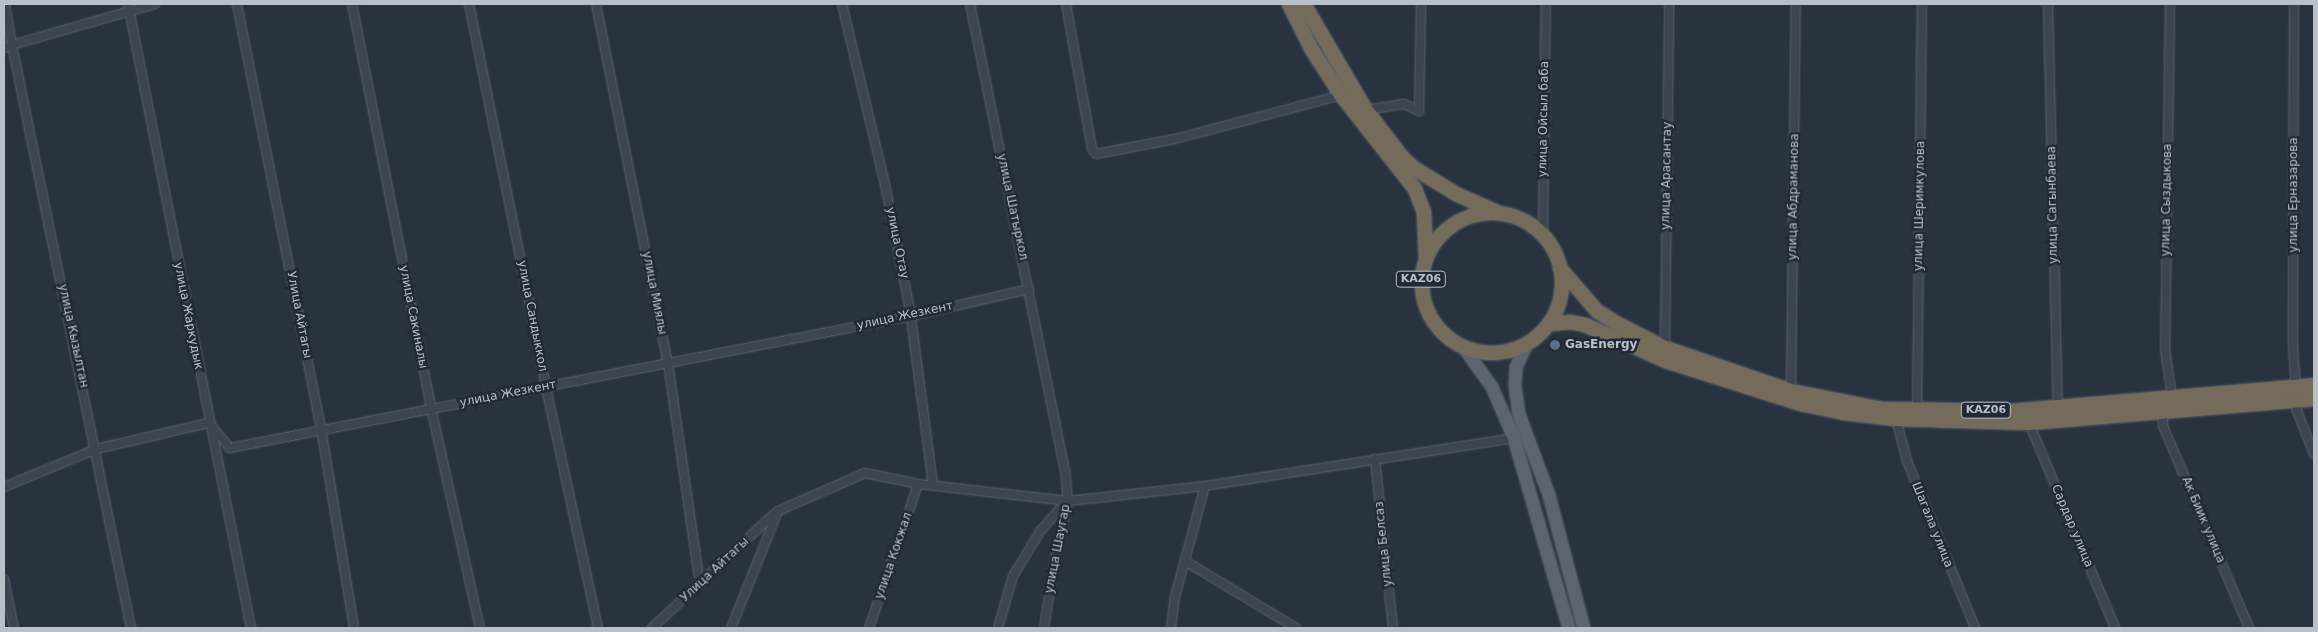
<!DOCTYPE html>
<meta charset="utf-8">
<style>
body{margin:0}
#map{position:relative;width:2318px;height:632px;overflow:hidden;background:#293340;font-family:"DejaVu Sans",sans-serif}
div>[style]{position:absolute}
.roads{filter:drop-shadow(0 0 1px #5b636d) drop-shadow(0 0 1px #5b636d)}
.street>*{height:8px;margin:-4px;padding:0 4px;transform-origin:4px;border-radius:4px;background:#3d4550}
.primary>*{height:12px;margin:-6px;padding:0 6px;transform-origin:6px;border-radius:6px;background:#5b6470}
.highway>*{height:14px;margin:-7px;padding:0 7px;transform-origin:7px;border-radius:7px;background:#756b5b}
.highway>.ring{margin:-7px;padding:0;box-sizing:content-box;background:none;border:14px solid #756b5b;border-radius:50%}
.dots>*{width:14px;height:14px;translate:-50% -50%;box-sizing:border-box;border:2px solid #222a35;border-radius:50%}
span{translate:-50% -50%;white-space:nowrap;text-align:center;line-height:1.15;-webkit-text-stroke:5px #222a35;paint-order:stroke}
.shield-label span{padding:1px 4px;background:#222a35;border:1px solid;border-radius:4px;-webkit-text-stroke-width:0}
.shield-label{font-size:11px;color:#bac0ca;font-weight:700}
.street-label{font-size:12px;color:#bac0ca}
.poi-label{font-size:12px;color:#bac0ca;font-weight:700}
.left{translate:0 -50%;text-align:left}
.frame{position:absolute;inset:0;border:5px solid #bac0ca;pointer-events:none}
</style>
<div id="map">
<div class="roads">
<div class="street">
<div style="left:5px;top:4px;width:42px;rotate:80.3deg"></div>
<div style="left:12px;top:45px;width:149px;rotate:-16deg"></div>
<div style="left:128px;top:4px;width:636px;rotate:78.85deg"></div>
<div style="left:237px;top:4px;width:426px;rotate:78.8deg"></div>
<div style="left:320px;top:422px;width:209px;rotate:80.6deg"></div>
<div style="left:352px;top:4px;width:407px;rotate:78.9deg"></div>
<div style="left:430px;top:403px;width:230px;rotate:77.5deg"></div>
<div style="left:469px;top:4px;width:391px;rotate:78.6deg"></div>
<div style="left:546px;top:387px;width:247px;rotate:77.8deg"></div>
<div style="left:596px;top:4px;width:366px;rotate:78.7deg"></div>
<div style="left:668px;top:363px;width:224px;rotate:81.8deg"></div>
<div style="left:842px;top:4px;width:190px;rotate:76.6deg"></div>
<div style="left:886px;top:189px;width:123px;rotate:78.8deg"></div>
<div style="left:910px;top:310px;width:177px;rotate:82.5deg"></div>
<div style="left:970px;top:4px;width:475px;rotate:78.5deg"></div>
<div style="left:1065px;top:469px;width:32px;rotate:85deg"></div>
<div style="left:1068px;top:501px;width:71px;rotate:102.3deg"></div>
<div style="left:1053px;top:570px;width:59px;rotate:98.8deg"></div>
<div style="left:1066px;top:4px;width:147px;rotate:79.8deg"></div>
<div style="left:1092px;top:149px;width:6px;rotate:51deg"></div>
<div style="left:1096px;top:154px;width:80px;rotate:-10.8deg"></div>
<div style="left:1175px;top:139px;width:172px;rotate:-14.8deg"></div>
<div style="left:2048px;top:4px;width:403px;rotate:88.6deg"></div>
<div style="left:2170px;top:4px;width:345px;rotate:90.8deg"></div>
<div style="left:2165px;top:349px;width:49px;rotate:81.7deg"></div>
<div style="left:2294px;top:4px;width:340px;rotate:90.2deg"></div>
<div style="left:2293px;top:344px;width:67px;rotate:86.6deg"></div>
<div style="left:2297px;top:411px;width:46px;rotate:68.4deg"></div>
<div style="left:4px;top:48px;width:9px;rotate:-21deg"></div>
<div style="left:12px;top:45px;width:595px;rotate:78.46deg"></div>
<div style="left:1366px;top:110px;width:38px;rotate:-9deg"></div>
<div style="left:1404px;top:104px;width:17px;rotate:25deg"></div>
<div style="left:1419px;top:111px;width:107px;rotate:-88.9deg"></div>
<div style="left:1543px;top:234px;width:230px;rotate:-89.3deg"></div>
<div style="left:1665px;top:348px;width:344px;rotate:-89.3deg"></div>
<div style="left:1791px;top:391px;width:387px;rotate:-89.3deg"></div>
<div style="left:1917px;top:409px;width:405px;rotate:-89.3deg"></div>
<div style="left:2163px;top:411px;width:15px;rotate:90deg"></div>
<div style="left:2163px;top:426px;width:220px;rotate:66.9deg"></div>
<div style="left:1896px;top:419px;width:43px;rotate:75.3deg"></div>
<div style="left:1907px;top:461px;width:180px;rotate:67.8deg"></div>
<div style="left:2029px;top:423px;width:222px;rotate:67.2deg"></div>
<div style="left:1375px;top:459px;width:170px;rotate:83.9deg"></div>
<div style="left:4px;top:487px;width:100px;rotate:-22.4deg"></div>
<div style="left:96px;top:449px;width:116px;rotate:-13deg"></div>
<div style="left:209px;top:423px;width:33px;rotate:50deg"></div>
<div style="left:230px;top:448px;width:694px;rotate:-10.97deg"></div>
<div style="left:911px;top:316px;width:121px;rotate:-12.9deg"></div>
<div style="left:1185px;top:561px;width:130px;rotate:31.1deg"></div>
<div style="left:4px;top:579px;width:50px;rotate:78.5deg"></div>
<div style="left:652px;top:628px;width:167px;rotate:-43.1deg"></div>
<div style="left:731px;top:628px;width:126px;rotate:-68.1deg"></div>
<div style="left:778px;top:511px;width:95px;rotate:-23.6deg"></div>
<div style="left:865px;top:473px;width:54px;rotate:11.7deg"></div>
<div style="left:918px;top:484px;width:151px;rotate:6.5deg"></div>
<div style="left:1068px;top:501px;width:138px;rotate:-6.2deg"></div>
<div style="left:1205px;top:486px;width:313px;rotate:-8.8deg"></div>
<div style="left:869px;top:628px;width:152px;rotate:-71.2deg"></div>
<div style="left:998px;top:628px;width:54px;rotate:-73.9deg"></div>
<div style="left:1013px;top:576px;width:54px;rotate:-58.7deg"></div>
<div style="left:1041px;top:530px;width:38px;rotate:-48deg"></div>
<div style="left:1171px;top:628px;width:31px;rotate:-83deg"></div>
<div style="left:1175px;top:597px;width:115px;rotate:-74.9deg"></div>
</div>
<div class="primary">
<div style="left:1527px;top:344px;width:26px;rotate:115deg"></div>
<div style="left:1516px;top:368px;width:18px;rotate:93deg"></div>
<div style="left:1515px;top:386px;width:28px;rotate:82deg"></div>
<div style="left:1519px;top:414px;width:86px;rotate:69.7deg"></div>
<div style="left:1549px;top:495px;width:138px;rotate:75.3deg"></div>
<div style="left:1464px;top:348px;width:48px;rotate:54.3deg"></div>
<div style="left:1492px;top:387px;width:56px;rotate:66.7deg"></div>
<div style="left:1514px;top:438px;width:198px;rotate:73.9deg"></div>
</div>
<div class="highway">
<div style="left:1289px;top:4px;width:51px;rotate:63.4deg"></div>
<div style="left:1312px;top:50px;width:54px;rotate:57.2deg"></div>
<div style="left:1341px;top:95px;width:120px;rotate:51.8deg"></div>
<div style="left:1415px;top:189px;width:25px;rotate:69deg"></div>
<div style="left:1424px;top:212px;width:45px;rotate:87.5deg"></div>
<div style="left:1304px;top:4px;width:123px;rotate:59.7deg"></div>
<div style="left:1366px;top:110px;width:59px;rotate:52.5deg"></div>
<div style="left:1402px;top:157px;width:16px;rotate:43deg"></div>
<div style="left:1414px;top:168px;width:49px;rotate:31.8deg"></div>
<div style="left:1456px;top:194px;width:45px;rotate:23.7deg"></div>
<div class="ring" style="left:1422px;top:213px;width:126px;height:126px"></div>
<div style="left:1560px;top:268px;width:57px;rotate:49.3deg"></div>
<div style="left:1597px;top:311px;width:22px;rotate:32deg"></div>
<div style="left:1616px;top:323px;width:55px;rotate:27deg"></div>
<div style="left:1665px;top:348px;width:133px;rotate:18.8deg"></div>
<div style="left:1791px;top:391px;width:93px;rotate:11.2deg"></div>
<div style="left:1882px;top:409px;width:131px;rotate:0.9deg"></div>
<div style="left:2013px;top:411px;width:302px;rotate:-4.9deg"></div>
<div style="left:1549px;top:324px;width:21px;rotate:-5deg"></div>
<div style="left:1570px;top:322px;width:15px;rotate:11deg"></div>
<div style="left:1585px;top:325px;width:89px;rotate:24deg"></div>
<div style="left:1666px;top:361px;width:142px;rotate:17.7deg"></div>
<div style="left:1801px;top:404px;width:45px;rotate:11.6deg"></div>
<div style="left:1845px;top:413px;width:51px;rotate:6.7deg"></div>
<div style="left:1896px;top:419px;width:133px;rotate:1.7deg"></div>
<div style="left:2029px;top:423px;width:286px;rotate:-4.8deg"></div>
</div>
</div>
<div class="dots">
<div style="left:1555px;top:345px;background:#5c6f8a"></div>
</div>
<div class="shield-label">
<span style="left:1421px;top:279px">KАZ06</span>
<span style="left:1986px;top:410px">KАZ06</span>
</div>
<div class="street-label">
<span style="left:1544px;top:119px;rotate:-89deg">улица Ойсыл баба</span>
<span style="left:1667px;top:176px;rotate:-89deg">улица Арасантау</span>
<span style="left:2294px;top:195px;rotate:-90deg">улица Ерназарова</span>
<span style="left:1794px;top:197px;rotate:-89deg">улица Абдраманова</span>
<span style="left:2167px;top:200px;rotate:-89deg">улица Сыздыкова</span>
<span style="left:2053px;top:205px;rotate:-91deg">улица Сагынбаева</span>
<span style="left:1920px;top:206px;rotate:-89deg">улица Шеримкулова</span>
<span style="left:1012px;top:207px;rotate:78deg">улица Шатыркол</span>
<span style="left:897px;top:243px;rotate:78deg">улица Отау</span>
<span style="left:654px;top:293px;rotate:79deg">улица Миялы</span>
<span style="left:299px;top:315px;rotate:79deg">Улица Айтагы</span>
<span style="left:188px;top:316px;rotate:79deg">улица Жаркудык</span>
<span style="left:532px;top:316px;rotate:79deg">улица Сандыккол</span>
<span style="left:905px;top:316px;rotate:-12deg">улица Жезкент</span>
<span style="left:413px;top:317px;rotate:79deg">улица Сакиналы</span>
<span style="left:73px;top:336px;rotate:78deg">улица Кызылтан</span>
<span style="left:508px;top:394px;rotate:-11deg">улица Жезкент</span>
<span style="left:2203px;top:520px;rotate:67deg">Ак Биик улица</span>
<span style="left:1932px;top:525px;rotate:68deg">Шагала улица</span>
<span style="left:2072px;top:526px;rotate:67deg">Сардар улица</span>
<span style="left:1384px;top:544px;rotate:-96deg">улица Белсаз</span>
<span style="left:1058px;top:549px;rotate:-79deg">улица Шаугар</span>
<span style="left:894px;top:556px;rotate:-71deg">улица Кокжал</span>
<span style="left:715px;top:570px;rotate:-43deg">Улица Айтагы</span>
</div>
<div class="poi-label">
<span class="left" style="left:1565px;top:345px">GasEnergy</span>
</div>
<div class="frame"></div>
</div>
